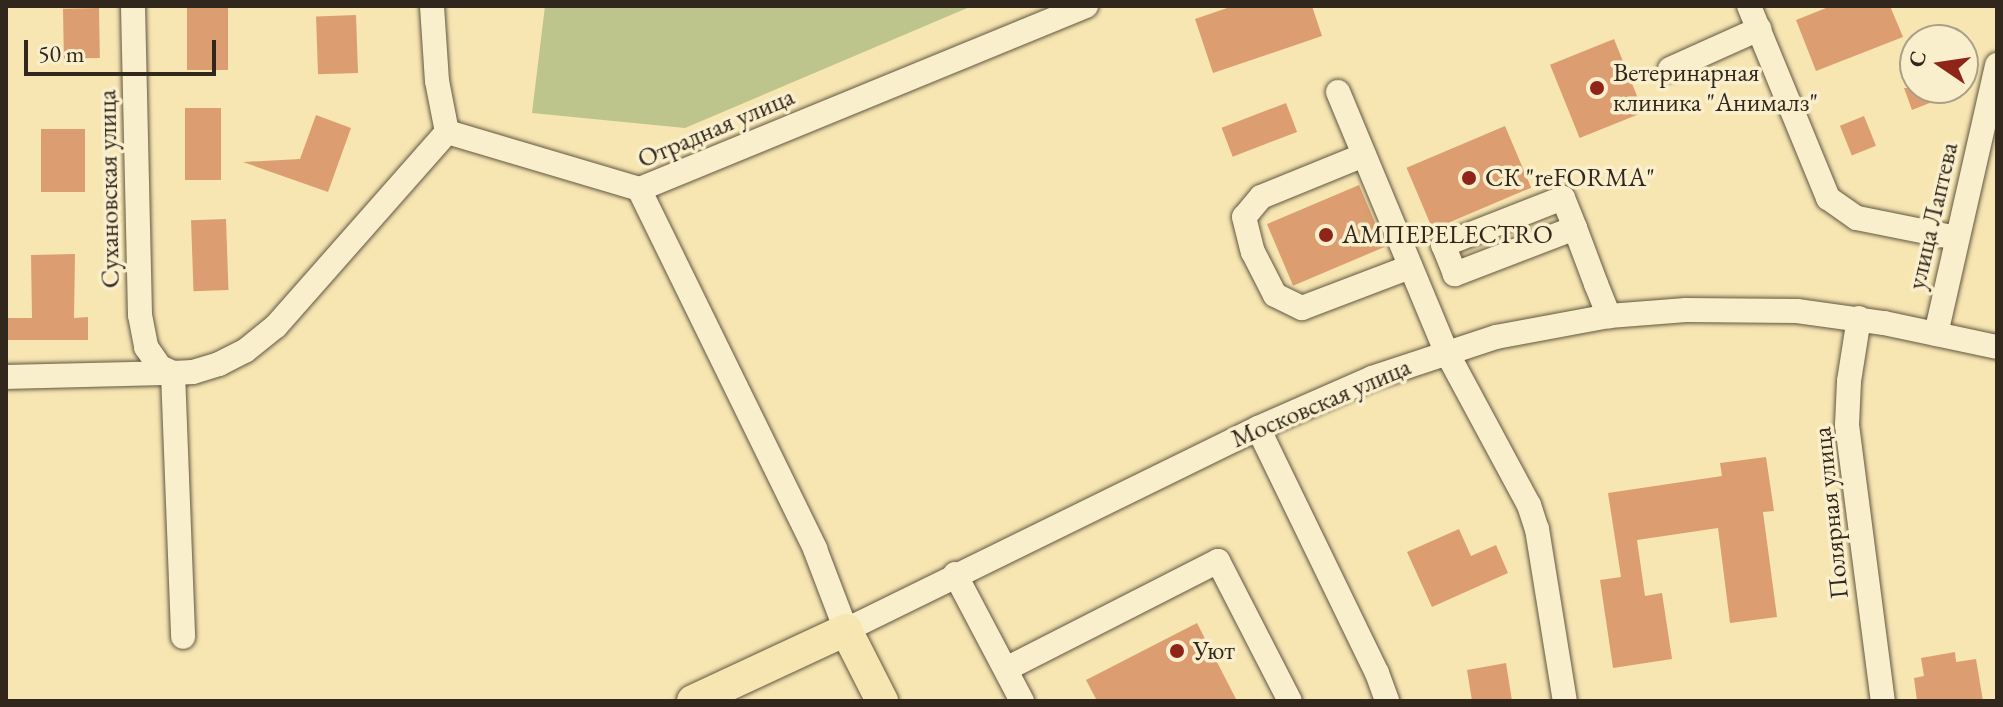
<!DOCTYPE html>
<meta charset="utf-8">
<style>
body{margin:0}
#map{position:relative;width:2003px;height:707px;overflow:hidden;background:#f7e6b2;font-family:"EB Garamond",serif}
div>[style]{position:absolute}
.green>*{inset:0;background:#bdc48c}
.building>*{inset:0;background:#dc9e70;transform-origin:0 0}
.roads{filter:drop-shadow(0 0 2px #625742) drop-shadow(0 0 2px #625742)}
.minor>*{height:24px;margin:-12px;padding:0 12px;transform-origin:12px;border-radius:12px;background:#faefcd}
.major>*{height:32px;margin:-16px;padding:0 16px;transform-origin:16px;border-radius:16px;background:#f7e6b2}
.dots>*{width:22px;height:22px;translate:-50% -50%;box-sizing:border-box;border:4px solid #faefcd;border-radius:50%}
span{translate:-50% -50%;white-space:nowrap;text-align:center;line-height:1.15;-webkit-text-stroke:7px #faefcd;paint-order:stroke}
.poi-label{font-size:26px;color:#31271d}
.left{translate:0 -50%;text-align:left}
.street-label{font-size:26px;color:#31271d}
.frame{position:absolute;inset:0;border:8px solid #31271d;pointer-events:none}
.north{position:absolute;left:1899px;top:24px;width:80px;height:80px;box-sizing:border-box;background:#faefcd;border:2px solid #aa9f87;border-radius:50%;rotate:283deg;font-size:22px;font-weight:700;line-height:32px;text-align:center;color:#31271d}
.north::after{content:'';display:block;margin:auto;width:28px;height:36px;background:#8f2418;clip-path:polygon(50% 0,100% 100%,50% 72%,0 100%)}
.scale{position:absolute;left:24px;top:40px;width:192px;height:36px;box-sizing:border-box;border:4px solid #31271d;border-top:0;padding-left:10px;font-size:24px;line-height:28px;white-space:nowrap;color:#31271d;-webkit-text-stroke:6px #faefcd;paint-order:stroke}
</style>
<div id="map">
<div class="green">
<div style="clip-path:polygon(545px 6px,972px 6px,685px 128px,532px 113px)"></div>
</div>
<div class="building">
<div style="left:187px;top:6px;width:41px;height:64px"></div>
<div style="clip-path:polygon(1233px 6px,1312px 6px,1322px 36px,1213px 73px,1195px 19px)"></div>
<div style="clip-path:polygon(1831px 6px,1890px 6px,1903px 37px,1816px 71px,1796px 20px)"></div>
<div style="left:99px;top:8px;width:50px;height:36px;rotate:89deg"></div>
<div style="left:356px;top:15px;width:58px;height:40px;rotate:88deg"></div>
<div style="left:1614px;top:39px;width:79px;height:69px;rotate:68deg"></div>
<div style="clip-path:polygon(1904px 88px,1965px 88px,1965px 89px,1912px 110px)"></div>
<div style="left:1286px;top:103px;width:31px;height:69px;rotate:69deg"></div>
<div style="left:185px;top:108px;width:36px;height:72px"></div>
<div style="clip-path:polygon(316px 115px,351px 128px,328px 192px,243px 162px,300px 159px)"></div>
<div style="left:1864px;top:116px;width:32px;height:26px;rotate:68deg"></div>
<div style="left:1505px;top:126px;width:67px;height:107px;rotate:67deg"></div>
<div style="left:41px;top:129px;width:44px;height:63px"></div>
<div style="left:1359px;top:185px;width:67px;height:100px;rotate:67deg"></div>
<div style="left:226px;top:219px;width:71px;height:35px;rotate:88deg"></div>
<div style="clip-path:polygon(75px 254px,74px 318px,88px 317px,88px 340px,6px 340px,6px 318px,32px 318px,31px 255px)"></div>
<div style="clip-path:polygon(1766px 457px,1774px 511px,1763px 512px,1777px 617px,1730px 623px,1718px 528px,1637px 540px,1645px 596px,1662px 593px,1672px 659px,1613px 668px,1600px 580px,1621px 577px,1608px 493px,1722px 476px,1720px 463px)"></div>
<div style="clip-path:polygon(1459px 529px,1471px 556px,1496px 545px,1508px 573px,1432px 607px,1407px 552px)"></div>
<div style="clip-path:polygon(1197px 623px,1237px 701px,1097px 701px,1086px 680px)"></div>
<div style="clip-path:polygon(1955px 652px,1956px 662px,1976px 659px,1983px 701px,1917px 701px,1914px 678px,1924px 676px,1921px 658px)"></div>
<div style="clip-path:polygon(1506px 663px,1512px 701px,1472px 701px,1467px 670px)"></div>
</div>
<div class="roads">
<div class="minor">
<div style="left:133px;top:6px;width:309px;rotate:88.7deg"></div>
<div style="left:140px;top:315px;width:33px;rotate:79deg"></div>
<div style="left:146px;top:347px;width:24px;rotate:55deg"></div>
<div style="left:160px;top:367px;width:14px;rotate:25deg"></div>
<div style="left:173px;top:373px;width:20px;rotate:-3deg"></div>
<div style="left:193px;top:372px;width:27px;rotate:-17deg"></div>
<div style="left:219px;top:364px;width:29px;rotate:-27deg"></div>
<div style="left:245px;top:351px;width:40px;rotate:-39deg"></div>
<div style="left:276px;top:326px;width:259px;rotate:-48.6deg"></div>
<div style="left:447px;top:132px;width:200px;rotate:16.5deg"></div>
<div style="left:432px;top:6px;width:75px;rotate:86.2deg"></div>
<div style="left:437px;top:81px;width:52px;rotate:78.9deg"></div>
<div style="left:1086px;top:6px;width:483px;rotate:157.7deg"></div>
<div style="left:639px;top:189px;width:401px;rotate:63.9deg"></div>
<div style="left:815px;top:549px;width:87px;rotate:69.1deg"></div>
<div style="left:846px;top:630px;width:459px;rotate:-26.1deg"></div>
<div style="left:1258px;top:428px;width:124px;rotate:-23.7deg"></div>
<div style="left:1372px;top:378px;width:131px;rotate:-18.3deg"></div>
<div style="left:1496px;top:337px;width:115px;rotate:-10.5deg"></div>
<div style="left:1609px;top:316px;width:77px;rotate:-4.5deg"></div>
<div style="left:1686px;top:310px;width:111px;rotate:0.5deg"></div>
<div style="left:1797px;top:311px;width:88px;rotate:7.9deg"></div>
<div style="left:1884px;top:323px;width:116px;rotate:12deg"></div>
<div style="left:1749px;top:6px;width:208px;rotate:67.6deg"></div>
<div style="left:1828px;top:198px;width:35px;rotate:35deg"></div>
<div style="left:1857px;top:218px;width:101px;rotate:11.4deg"></div>
<div style="left:1670px;top:69px;width:98px;rotate:-24.2deg"></div>
<div style="left:1338px;top:92px;width:281px;rotate:67.4deg"></div>
<div style="left:1446px;top:351px;width:175px;rotate:61.7deg"></div>
<div style="left:1529px;top:505px;width:25px;rotate:72deg"></div>
<div style="left:1537px;top:529px;width:174px;rotate:80.8deg"></div>
<div style="left:1364px;top:155px;width:111px;rotate:157.8deg"></div>
<div style="left:1261px;top:197px;width:26px;rotate:130deg"></div>
<div style="left:1244px;top:217px;width:36px;rotate:76deg"></div>
<div style="left:1253px;top:252px;width:48px;rotate:62.9deg"></div>
<div style="left:1275px;top:295px;width:30px;rotate:26deg"></div>
<div style="left:1302px;top:308px;width:116px;rotate:-20.8deg"></div>
<div style="left:1575px;top:228px;width:129px;rotate:159deg"></div>
<div style="left:1455px;top:274px;width:31px;rotate:-112deg"></div>
<div style="left:1443px;top:245px;width:129px;rotate:-21.4deg"></div>
<div style="left:1563px;top:198px;width:32px;rotate:68deg"></div>
<div style="left:1575px;top:228px;width:60px;rotate:69.4deg"></div>
<div style="left:1596px;top:284px;width:35px;rotate:68deg"></div>
<div style="left:1859px;top:318px;width:64px;rotate:99deg"></div>
<div style="left:1849px;top:381px;width:44px;rotate:92.6deg"></div>
<div style="left:1847px;top:425px;width:278px;rotate:82.6deg"></div>
<div style="left:1936px;top:334px;width:276px;rotate:-77.2deg"></div>
<div style="left:6px;top:377px;width:167px;rotate:-1.4deg"></div>
<div style="left:173px;top:373px;width:264px;rotate:87.8deg"></div>
<div style="left:1258px;top:428px;width:272px;rotate:64.1deg"></div>
<div style="left:1377px;top:673px;width:30px;rotate:70deg"></div>
<div style="left:955px;top:574px;width:144px;rotate:62.2deg"></div>
<div style="left:1006px;top:669px;width:238px;rotate:-27deg"></div>
<div style="left:1218px;top:561px;width:157px;rotate:62.8deg"></div>
</div>
<div class="major">
<div style="left:693px;top:701px;width:169px;rotate:-24.9deg"></div>
<div style="left:846px;top:630px;width:80px;rotate:63.1deg"></div>
</div>
</div>
<div class="dots">
<div style="left:1597px;top:88px;background:#8f2418"></div>
<div style="left:1469px;top:178px;background:#8f2418"></div>
<div style="left:1326px;top:235px;background:#8f2418"></div>
<div style="left:1177px;top:651px;background:#8f2418"></div>
</div>
<div class="poi-label">
<span class="left" style="left:1613px;top:88px">Ветеринарная<br>клиника "Анималз"</span>
<span class="left" style="left:1485px;top:178px">СК "reFORMA"</span>
<span class="left" style="left:1342px;top:235px">АМПЕРELECTRO</span>
<span class="left" style="left:1193px;top:651px">Уют</span>
</div>
<div class="street-label">
<span style="left:716px;top:128px;rotate:-23deg">Отрадная улица</span>
<span style="left:109px;top:189px;rotate:-91deg">Сухановская улица</span>
<span style="left:1933px;top:216px;rotate:-77deg">улица Лаптева</span>
<span style="left:1321px;top:403px;rotate:-23deg">Московская улица</span>
<span style="left:1831px;top:513px;rotate:-96deg">Полярная улица</span>
</div>
<div class="frame"></div>
<div class="north">С</div>
<div class="scale">50 m</div>
</div>
